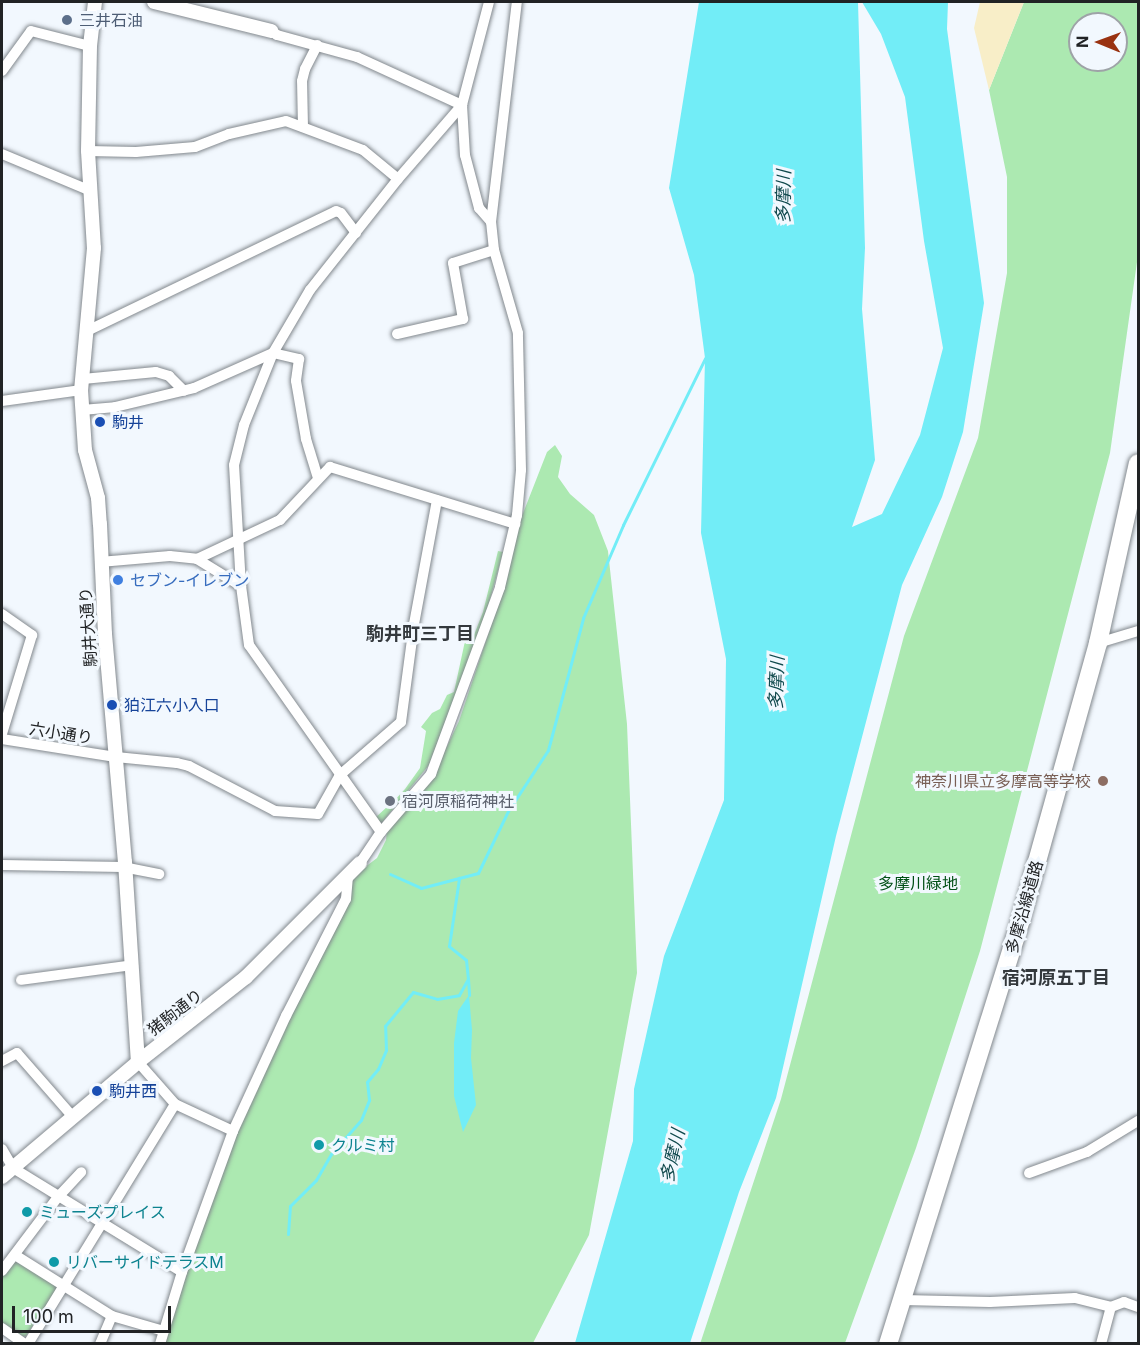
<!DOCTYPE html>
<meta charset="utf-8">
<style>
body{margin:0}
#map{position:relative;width:1140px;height:1345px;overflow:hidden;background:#f2f8fe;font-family:Inter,"Noto Sans JP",sans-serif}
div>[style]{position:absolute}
.green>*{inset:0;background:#ace9b1}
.sand>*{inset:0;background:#f8eec8}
.water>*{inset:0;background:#72edf7}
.stream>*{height:3px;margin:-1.5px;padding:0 1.5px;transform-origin:1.5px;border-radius:1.5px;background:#72edf7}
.roads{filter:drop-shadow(0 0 2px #82888d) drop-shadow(0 0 2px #82888d)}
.minor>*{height:10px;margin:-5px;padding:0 5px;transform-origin:5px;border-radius:5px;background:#fff}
.tertiary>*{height:14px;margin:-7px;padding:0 7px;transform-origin:7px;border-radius:7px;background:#fff}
.primary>*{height:18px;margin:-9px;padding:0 9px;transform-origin:9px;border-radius:9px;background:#fff}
.dots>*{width:16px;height:16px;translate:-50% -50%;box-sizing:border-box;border:3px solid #f2f8fe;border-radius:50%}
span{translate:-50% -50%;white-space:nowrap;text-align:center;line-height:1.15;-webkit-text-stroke:6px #f2f8fe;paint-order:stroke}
.service-label{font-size:16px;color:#4e5e75}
.left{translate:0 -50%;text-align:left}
.transit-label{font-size:16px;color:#164399}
.shop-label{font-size:16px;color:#366cbe}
.street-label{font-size:16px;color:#212325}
.education-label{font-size:16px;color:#785e54}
.right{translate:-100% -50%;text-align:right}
.worship-label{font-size:16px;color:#5b616d}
.park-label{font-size:16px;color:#004f16}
.culture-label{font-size:16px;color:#0d838f}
.water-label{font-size:18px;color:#10494d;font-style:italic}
.neighbourhood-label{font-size:18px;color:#34393d;font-weight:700}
.frame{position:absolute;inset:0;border:3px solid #212325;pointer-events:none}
.north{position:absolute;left:1068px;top:12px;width:60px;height:60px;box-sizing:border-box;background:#f2f8fe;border:2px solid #9ea3a7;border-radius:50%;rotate:271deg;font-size:16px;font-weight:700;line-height:24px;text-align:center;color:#212325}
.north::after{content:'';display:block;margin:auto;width:21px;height:27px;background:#993211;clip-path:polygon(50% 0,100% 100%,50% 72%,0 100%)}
.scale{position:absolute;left:12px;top:1306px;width:159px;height:27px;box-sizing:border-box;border:3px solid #212325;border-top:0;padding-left:8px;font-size:18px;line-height:21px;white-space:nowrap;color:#212325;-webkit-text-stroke:4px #f2f8fe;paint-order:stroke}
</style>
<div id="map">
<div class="green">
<div style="clip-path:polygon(evenodd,1024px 2px,1138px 2px,1138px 255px,1110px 453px,980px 951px,916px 1148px,845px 1343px,700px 1344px,781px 1099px,904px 636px,978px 438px,1007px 273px,1007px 177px,989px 90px,1024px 2px,1080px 24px,1116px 24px,1116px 60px,1080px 60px,1080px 24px)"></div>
<div style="clip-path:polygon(555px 445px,562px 456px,558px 477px,570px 494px,594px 515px,608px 551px,627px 724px,637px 973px,589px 1235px,533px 1343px,164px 1344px,226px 1154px,352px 877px,377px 858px,386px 840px,387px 830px,431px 780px,459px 721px,497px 608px,520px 521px,547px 452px)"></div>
<div style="clip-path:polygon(498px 551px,503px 552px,486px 614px,429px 765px,380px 825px,375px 818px,388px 806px,388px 801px,394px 801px,405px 789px,420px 768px,426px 731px,421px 727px,432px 713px,440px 709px,447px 695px,454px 692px,465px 641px,468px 635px,474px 635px,483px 612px)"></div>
<div style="clip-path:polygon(13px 1260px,57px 1284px,57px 1289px,26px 1336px,21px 1337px,2px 1324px,2px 1275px)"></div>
</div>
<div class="sand">
<div style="clip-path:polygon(980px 2px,1024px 2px,989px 90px,974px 28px)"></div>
</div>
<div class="water">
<div style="clip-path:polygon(699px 2px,858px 2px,865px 248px,862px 309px,875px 460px,852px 527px,882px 514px,920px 435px,943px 348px,924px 241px,905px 97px,881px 34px,862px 2px,948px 2px,947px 29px,984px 303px,963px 432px,942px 497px,902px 585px,836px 836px,776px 1098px,739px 1192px,690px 1343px,575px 1343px,633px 1141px,634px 1089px,664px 956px,724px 800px,726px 659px,701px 533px,705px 358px,694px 275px,669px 188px)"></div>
<div style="clip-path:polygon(469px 995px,472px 1030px,471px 1058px,476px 1105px,463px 1132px,454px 1096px,454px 1043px,458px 1011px)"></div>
</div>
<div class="stream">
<div style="left:390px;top:874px;width:34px;rotate:24deg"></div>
<div style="left:421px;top:888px;width:59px;rotate:-14.7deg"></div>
<div style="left:478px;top:873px;width:69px;rotate:-64.2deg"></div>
<div style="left:508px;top:811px;width:73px;rotate:-56.7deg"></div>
<div style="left:548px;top:750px;width:137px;rotate:-75.1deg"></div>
<div style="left:583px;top:618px;width:101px;rotate:-66.7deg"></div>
<div style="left:623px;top:525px;width:186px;rotate:-63.8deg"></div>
<div style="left:468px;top:979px;width:16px;rotate:86deg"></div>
<div style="left:288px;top:1234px;width:28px;rotate:-86deg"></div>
<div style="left:290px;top:1206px;width:37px;rotate:-45deg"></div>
<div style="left:316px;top:1180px;width:30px;rotate:-60deg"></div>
<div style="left:331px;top:1154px;width:45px;rotate:-48.6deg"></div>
<div style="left:361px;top:1120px;width:22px;rotate:-68deg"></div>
<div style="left:369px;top:1100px;width:18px;rotate:-96deg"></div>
<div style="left:367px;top:1082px;width:17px;rotate:-50deg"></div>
<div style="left:378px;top:1069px;width:21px;rotate:-67deg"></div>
<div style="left:386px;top:1050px;width:24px;rotate:-92deg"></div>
<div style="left:385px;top:1026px;width:44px;rotate:-50.5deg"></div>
<div style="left:413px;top:992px;width:25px;rotate:16deg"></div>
<div style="left:437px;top:999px;width:22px;rotate:-10deg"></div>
<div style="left:459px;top:995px;width:18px;rotate:-61deg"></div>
<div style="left:468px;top:979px;width:19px;rotate:-96deg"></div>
<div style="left:466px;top:960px;width:22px;rotate:-141deg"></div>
<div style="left:449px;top:946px;width:69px;rotate:-81.6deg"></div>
</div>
<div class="roads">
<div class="minor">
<div style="left:489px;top:2px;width:106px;rotate:104.7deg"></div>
<div style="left:462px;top:105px;width:50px;rotate:86.6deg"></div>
<div style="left:465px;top:155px;width:55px;rotate:75.2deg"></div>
<div style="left:479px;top:208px;width:18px;rotate:49deg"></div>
<div style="left:271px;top:31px;width:7px;rotate:34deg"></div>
<div style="left:277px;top:35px;width:83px;rotate:15.4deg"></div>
<div style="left:357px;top:57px;width:115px;rotate:24.6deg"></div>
<div style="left:2px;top:71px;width:49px;rotate:-54.1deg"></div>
<div style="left:31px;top:31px;width:61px;rotate:14.3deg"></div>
<div style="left:303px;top:127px;width:46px;rotate:-91.2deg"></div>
<div style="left:302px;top:81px;width:12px;rotate:-76deg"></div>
<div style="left:305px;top:69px;width:27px;rotate:-63deg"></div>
<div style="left:88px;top:151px;width:48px;rotate:1.2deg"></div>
<div style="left:136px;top:152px;width:59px;rotate:-4.8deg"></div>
<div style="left:195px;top:147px;width:36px;rotate:-21deg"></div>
<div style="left:229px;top:134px;width:58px;rotate:-12.8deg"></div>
<div style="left:286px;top:121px;width:82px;rotate:20.6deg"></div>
<div style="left:363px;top:150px;width:45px;rotate:39.6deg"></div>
<div style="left:2px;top:154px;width:96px;rotate:22.6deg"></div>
<div style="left:87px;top:331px;width:276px;rotate:-25.7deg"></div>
<div style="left:336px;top:211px;width:5px;rotate:22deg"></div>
<div style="left:341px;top:213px;width:25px;rotate:53deg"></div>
<div style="left:397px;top:334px;width:68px;rotate:-12.8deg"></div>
<div style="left:463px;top:319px;width:57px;rotate:-100.1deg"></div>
<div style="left:453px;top:263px;width:43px;rotate:-17.6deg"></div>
<div style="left:83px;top:379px;width:73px;rotate:-5.5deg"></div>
<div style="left:156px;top:372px;width:14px;rotate:17deg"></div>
<div style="left:169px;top:376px;width:21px;rotate:45deg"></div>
<div style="left:2px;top:401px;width:80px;rotate:-7.9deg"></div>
<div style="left:82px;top:410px;width:33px;rotate:-5deg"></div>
<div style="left:115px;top:407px;width:81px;rotate:-13.5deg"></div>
<div style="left:194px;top:388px;width:86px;rotate:-23.9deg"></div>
<div style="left:273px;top:353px;width:27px;rotate:13deg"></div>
<div style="left:299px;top:359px;width:22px;rotate:98deg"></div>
<div style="left:296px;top:381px;width:59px;rotate:80.2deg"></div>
<div style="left:306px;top:439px;width:41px;rotate:72.9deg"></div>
<div style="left:197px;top:559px;width:52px;rotate:31.5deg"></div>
<div style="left:100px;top:562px;width:70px;rotate:-4.9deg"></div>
<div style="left:170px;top:556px;width:27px;rotate:6deg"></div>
<div style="left:197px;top:559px;width:92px;rotate:-25.2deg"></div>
<div style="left:280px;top:520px;width:73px;rotate:-46.7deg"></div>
<div style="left:330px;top:467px;width:194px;rotate:17.1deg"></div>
<div style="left:2px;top:614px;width:37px;rotate:35deg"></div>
<div style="left:32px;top:635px;width:103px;rotate:106.9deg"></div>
<div style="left:1098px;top:643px;width:42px;rotate:-16.7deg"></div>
<div style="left:2px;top:739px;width:115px;rotate:9deg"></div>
<div style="left:116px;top:757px;width:61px;rotate:5.6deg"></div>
<div style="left:177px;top:763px;width:12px;rotate:14deg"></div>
<div style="left:189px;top:766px;width:97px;rotate:27.6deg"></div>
<div style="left:275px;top:811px;width:43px;rotate:4deg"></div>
<div style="left:318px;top:814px;width:45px;rotate:-60.6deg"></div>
<div style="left:340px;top:775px;width:81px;rotate:-41deg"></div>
<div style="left:401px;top:722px;width:99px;rotate:-82.4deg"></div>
<div style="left:414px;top:624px;width:126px;rotate:-79.5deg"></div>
<div style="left:381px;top:832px;width:229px;rotate:-125.2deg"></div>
<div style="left:249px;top:645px;width:60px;rotate:-97.7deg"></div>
<div style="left:241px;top:586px;width:121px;rotate:-93.3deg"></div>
<div style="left:234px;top:465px;width:41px;rotate:-76deg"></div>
<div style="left:244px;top:425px;width:78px;rotate:-68.1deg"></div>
<div style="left:273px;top:353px;width:73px;rotate:-59.6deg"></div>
<div style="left:310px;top:290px;width:142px;rotate:-51.6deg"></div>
<div style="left:398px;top:179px;width:98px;rotate:-49.1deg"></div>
<div style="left:360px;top:863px;width:37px;rotate:-56deg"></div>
<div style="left:381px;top:832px;width:77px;rotate:-49.2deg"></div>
<div style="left:431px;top:774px;width:199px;rotate:-69.7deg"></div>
<div style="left:500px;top:587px;width:74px;rotate:-76.7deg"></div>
<div style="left:517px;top:515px;width:45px;rotate:-84.9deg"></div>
<div style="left:521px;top:470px;width:137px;rotate:-91.3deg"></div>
<div style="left:518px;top:333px;width:86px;rotate:-106.1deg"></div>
<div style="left:494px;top:250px;width:28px;rotate:-96deg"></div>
<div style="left:491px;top:222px;width:222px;rotate:-83.3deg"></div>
<div style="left:2px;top:865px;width:121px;rotate:0.9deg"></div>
<div style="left:123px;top:867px;width:37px;rotate:11deg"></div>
<div style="left:21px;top:980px;width:113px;rotate:-7.6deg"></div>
<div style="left:2px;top:1061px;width:17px;rotate:-28deg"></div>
<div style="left:17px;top:1053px;width:85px;rotate:48.8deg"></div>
<div style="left:138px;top:1062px;width:56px;rotate:48.6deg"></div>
<div style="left:175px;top:1104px;width:64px;rotate:25deg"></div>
<div style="left:2px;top:1149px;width:22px;rotate:60deg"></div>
<div style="left:13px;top:1168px;width:198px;rotate:31.6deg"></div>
<div style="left:1029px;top:1173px;width:62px;rotate:-19.9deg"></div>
<div style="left:1087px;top:1152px;width:60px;rotate:-31.3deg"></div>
<div style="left:15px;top:1255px;width:115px;rotate:32.2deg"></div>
<div style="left:112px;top:1316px;width:54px;rotate:16.1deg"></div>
<div style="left:2px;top:1271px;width:93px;rotate:-52.9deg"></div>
<div style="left:58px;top:1197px;width:34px;rotate:-47deg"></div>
<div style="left:903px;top:1300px;width:87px;rotate:1.3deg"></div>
<div style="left:990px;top:1302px;width:85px;rotate:-2.7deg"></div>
<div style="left:1075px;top:1298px;width:37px;rotate:14deg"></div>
<div style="left:1111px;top:1307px;width:14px;rotate:-21deg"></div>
<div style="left:1124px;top:1302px;width:15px;rotate:20deg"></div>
<div style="left:2px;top:1328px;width:28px;rotate:35deg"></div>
<div style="left:28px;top:1344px;width:281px;rotate:-58.5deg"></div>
<div style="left:100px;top:1344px;width:30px;rotate:-67deg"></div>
<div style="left:160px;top:1344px;width:75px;rotate:-73deg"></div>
<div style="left:182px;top:1272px;width:150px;rotate:-70.1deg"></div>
<div style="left:233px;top:1131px;width:127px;rotate:-65.3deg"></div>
<div style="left:286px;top:1016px;width:131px;rotate:-62.9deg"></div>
<div style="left:346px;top:899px;width:24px;rotate:-85deg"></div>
<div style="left:1101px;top:1344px;width:38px;rotate:-75deg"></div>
</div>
<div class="tertiary">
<div style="left:95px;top:2px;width:44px;rotate:96.5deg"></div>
<div style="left:90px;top:46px;width:105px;rotate:91.1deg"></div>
<div style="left:88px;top:151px;width:97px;rotate:86.5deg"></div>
<div style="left:94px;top:248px;width:143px;rotate:95.2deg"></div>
<div style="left:81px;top:390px;width:60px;rotate:86.2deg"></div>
<div style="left:85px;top:450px;width:50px;rotate:74.8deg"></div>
<div style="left:98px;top:498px;width:26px;rotate:86deg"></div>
<div style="left:100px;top:524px;width:110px;rotate:87.4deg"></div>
<div style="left:105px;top:634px;width:229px;rotate:85deg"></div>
<div style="left:125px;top:862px;width:200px;rotate:86.3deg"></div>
<div style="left:154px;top:2px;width:121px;rotate:13.9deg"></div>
<div style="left:2px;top:1177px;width:178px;rotate:-40.2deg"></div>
<div style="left:138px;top:1062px;width:137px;rotate:-38.2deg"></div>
<div style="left:246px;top:977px;width:161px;rotate:-45deg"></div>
</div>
<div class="primary">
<div style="left:888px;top:1344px;width:445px;rotate:-72.6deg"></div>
<div style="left:1021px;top:919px;width:287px;rotate:-74.4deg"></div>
<div style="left:1098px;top:643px;width:184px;rotate:-77.5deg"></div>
</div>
</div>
<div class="dots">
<div style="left:67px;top:20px;background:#5c6f8a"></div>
<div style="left:100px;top:422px;background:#1a4fb4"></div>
<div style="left:118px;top:580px;background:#3f7fe0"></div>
<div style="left:112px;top:705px;background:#1a4fb4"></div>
<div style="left:1103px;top:781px;background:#8d6e63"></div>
<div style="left:390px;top:801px;background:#6b7280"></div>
<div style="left:97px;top:1091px;background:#1a4fb4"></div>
<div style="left:319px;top:1145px;background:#0f9aa8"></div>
<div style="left:27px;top:1212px;background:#0f9aa8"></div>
<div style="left:54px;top:1262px;background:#0f9aa8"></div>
</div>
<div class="service-label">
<span class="left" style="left:79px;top:20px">三井石油</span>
</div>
<div class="transit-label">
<span class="left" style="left:112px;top:422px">駒井</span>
<span class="left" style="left:124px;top:705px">狛江六小入口</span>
<span class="left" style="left:109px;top:1091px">駒井西</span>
</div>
<div class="shop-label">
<span class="left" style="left:130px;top:580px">セブン-イレブン</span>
</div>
<div class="street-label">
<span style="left:88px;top:627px;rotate:-94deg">駒井大通り</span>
<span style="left:61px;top:733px;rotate:9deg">六小通り</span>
<span style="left:1024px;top:907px;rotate:-74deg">多摩沿線道路</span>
<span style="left:175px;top:1012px;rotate:-38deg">猪駒通り</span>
</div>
<div class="education-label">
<span class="right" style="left:1091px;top:781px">神奈川県立多摩高等学校</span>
</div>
<div class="worship-label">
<span class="left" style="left:402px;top:801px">宿河原稲荷神社</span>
</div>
<div class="park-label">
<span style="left:918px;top:883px">多摩川緑地</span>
</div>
<div class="culture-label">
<span class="left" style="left:331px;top:1145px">クルミ村</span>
<span class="left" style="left:39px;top:1212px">ミューズプレイス</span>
<span class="left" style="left:66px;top:1262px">リバーサイドテラスM</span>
</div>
<div class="water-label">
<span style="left:784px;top:197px;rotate:-89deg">多摩川</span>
<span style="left:777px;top:683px;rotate:-88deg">多摩川</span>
<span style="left:673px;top:1156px;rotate:-77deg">多摩川</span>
</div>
<div class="neighbourhood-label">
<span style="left:420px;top:634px">駒井町三丁目</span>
<span style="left:1056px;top:978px">宿河原五丁目</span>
</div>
<div class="frame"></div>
<div class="north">N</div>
<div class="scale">100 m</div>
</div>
